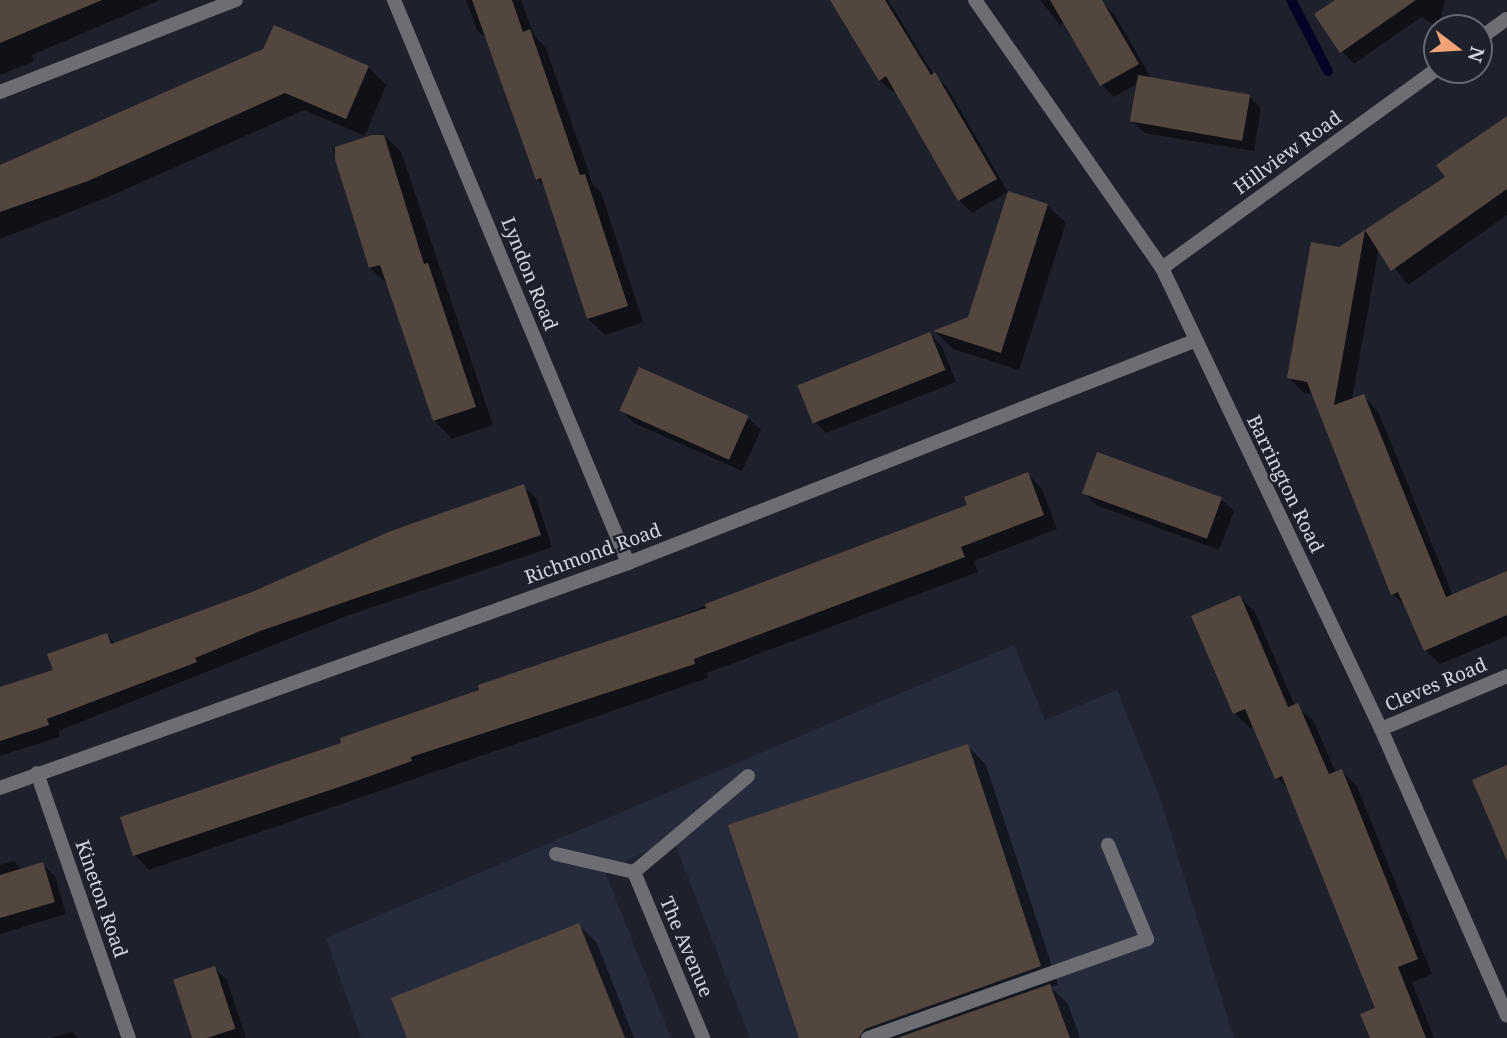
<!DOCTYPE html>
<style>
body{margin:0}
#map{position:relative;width:1507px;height:1038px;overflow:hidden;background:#1e212c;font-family:"Noto Serif",serif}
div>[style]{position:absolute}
.built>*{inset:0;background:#262b3b}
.shadow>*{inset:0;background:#0007}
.stream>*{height:10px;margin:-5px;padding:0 5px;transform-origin:5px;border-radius:5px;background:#030428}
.building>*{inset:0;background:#53463f;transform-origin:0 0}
.service>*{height:14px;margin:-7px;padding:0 7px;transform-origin:7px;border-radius:7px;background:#6c6e74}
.minor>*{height:14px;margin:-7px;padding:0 7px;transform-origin:7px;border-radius:7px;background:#6c6e74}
span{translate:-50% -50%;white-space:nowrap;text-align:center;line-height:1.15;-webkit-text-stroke:5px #1e212c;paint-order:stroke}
.street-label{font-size:19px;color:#d2d5dc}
.north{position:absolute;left:1423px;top:14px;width:70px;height:70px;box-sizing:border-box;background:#1e212c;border:2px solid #666972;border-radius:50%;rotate:107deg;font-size:19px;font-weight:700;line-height:28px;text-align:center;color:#d2d5dc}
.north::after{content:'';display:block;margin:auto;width:24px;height:32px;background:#efa377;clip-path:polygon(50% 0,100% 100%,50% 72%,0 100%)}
</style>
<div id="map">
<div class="built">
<div style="clip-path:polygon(1014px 645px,1045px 720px,1117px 690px,1159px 795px,1234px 1038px,750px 1038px,673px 838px,605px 872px,671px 1038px,361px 1038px,326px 938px)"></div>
</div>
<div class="shadow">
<div style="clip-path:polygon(0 0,160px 0,32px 55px,34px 61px,0 75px)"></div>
<div style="clip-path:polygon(466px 0,521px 0,534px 35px,546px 48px,593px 185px,601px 192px,643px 322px,605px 335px,588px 319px,546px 188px,537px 179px,489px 41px,477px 30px)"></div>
<div style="clip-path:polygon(832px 0,888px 0,934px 75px,947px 87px,1008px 192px,972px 213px,959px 200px,896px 90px,892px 92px,880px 80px)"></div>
<div style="clip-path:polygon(1040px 0,1102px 2px,1114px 14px,1150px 76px,1146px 79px,1249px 96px,1261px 108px,1254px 151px,1144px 133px,1132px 120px,1138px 83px,1114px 97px,1102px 85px,1065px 22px,1060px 25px)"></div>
<div style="clip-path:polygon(1338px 0,1445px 0,1438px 28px,1421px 17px,1354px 64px,1342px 51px)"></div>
<div style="clip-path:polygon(368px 67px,386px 85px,365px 136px,304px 110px,106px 198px,0 239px,0 166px)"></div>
<div style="clip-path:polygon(1507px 118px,1507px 215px,1408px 285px,1379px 248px,1352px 400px,1363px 396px,1378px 411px,1453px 596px,1507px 573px,1507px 636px,1440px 664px,1425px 650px,1406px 607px,1393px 594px,1314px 394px,1304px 393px,1289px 378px,1339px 249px,1448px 178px,1438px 166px)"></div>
<div style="clip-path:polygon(383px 134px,401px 152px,493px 425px,452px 439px,434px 420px,389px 286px,370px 268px,333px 149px)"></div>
<div style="clip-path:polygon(1047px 205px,1066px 223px,1019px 370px,953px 349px,936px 332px,969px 319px)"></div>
<div style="clip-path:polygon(930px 334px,942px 347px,956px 382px,826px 433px,814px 421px)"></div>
<div style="clip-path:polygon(640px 369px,748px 418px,761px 430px,742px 471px,634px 423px,622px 411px)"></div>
<div style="clip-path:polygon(1028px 474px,1042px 489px,1057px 529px,974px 561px,978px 572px,707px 673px,708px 678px,149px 870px,135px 855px,344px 744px,969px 506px)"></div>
<div style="clip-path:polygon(523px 486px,536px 498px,552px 547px,349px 615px,58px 731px,60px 737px,0 756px,0 688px,55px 671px,107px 635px,116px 644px)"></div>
<div style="clip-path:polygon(1084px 493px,1221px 499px,1234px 511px,1219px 550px,1096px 505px)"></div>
<div style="clip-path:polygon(1240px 597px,1255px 612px,1295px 706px,1313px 720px,1336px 773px,1342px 771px,1357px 786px,1432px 974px,1412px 982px,1434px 1038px,1372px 1038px,1377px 1009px,1289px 790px,1277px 778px,1255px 726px,1250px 728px,1235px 713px)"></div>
<div style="clip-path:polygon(968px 746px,986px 765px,1058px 985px,1051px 987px,1068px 1004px,1080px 1038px,804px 1038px)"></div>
<div style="clip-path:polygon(14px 861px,22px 870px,42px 864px,55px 876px,66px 914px,0 934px,0 865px)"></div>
<div style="clip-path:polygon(579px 925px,597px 943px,634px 1038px,409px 1038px)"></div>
<div style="clip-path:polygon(214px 968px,227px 980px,246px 1038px,194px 1038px,175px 981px)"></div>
<div style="clip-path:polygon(72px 1032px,78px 1038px,50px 1038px)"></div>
</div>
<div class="stream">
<div style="left:1291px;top:0;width:80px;rotate:62.5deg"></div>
</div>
<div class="building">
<div style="clip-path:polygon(0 0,102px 0,0 43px)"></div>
<div style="clip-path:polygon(472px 0,512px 0,523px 32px,530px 29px,580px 175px,585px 174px,628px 306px,587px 319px,541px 178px,536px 180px)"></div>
<div style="clip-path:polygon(830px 0,885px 0,931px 75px,935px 72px,997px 179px,958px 201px,886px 76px,879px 81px)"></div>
<div style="clip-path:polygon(1050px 0,1102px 0,1139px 64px,1100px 86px)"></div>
<div style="clip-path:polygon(1335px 0,1416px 0,1340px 53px,1314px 14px)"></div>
<div style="clip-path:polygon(274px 25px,369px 66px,346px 119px,285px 93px,88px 181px,0 212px,0 165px,263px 49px)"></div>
<div style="left:1138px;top:75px;width:114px;height:47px;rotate:10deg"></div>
<div style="clip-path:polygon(1507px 116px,1507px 189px,1391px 271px,1365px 230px,1334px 405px,1364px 394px,1446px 597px,1507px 571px,1507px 615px,1424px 651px,1398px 592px,1391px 595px,1307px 382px,1287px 378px,1311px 242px,1339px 247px,1445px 177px,1436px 165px)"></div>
<div style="clip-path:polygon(372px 135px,384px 135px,424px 264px,428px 263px,476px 407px,433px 421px,380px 265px,369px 268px,335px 159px,335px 147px)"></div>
<div style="clip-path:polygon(1008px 191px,1048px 204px,1001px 353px,933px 331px,968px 317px)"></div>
<div style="left:930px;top:332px;width:41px;height:143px;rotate:68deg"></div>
<div style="left:639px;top:367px;width:120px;height:48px;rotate:24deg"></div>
<div style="left:1097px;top:452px;width:133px;height:44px;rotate:20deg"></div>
<div style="clip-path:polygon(1028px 472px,1044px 515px,961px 547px,965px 557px,694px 659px,695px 664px,411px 757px,412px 761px,342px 786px,133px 856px,120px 817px,341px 743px,340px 738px,479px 690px,478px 685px,706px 608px,705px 604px,967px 505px,964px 497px)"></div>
<div style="clip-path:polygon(524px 484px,541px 535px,260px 631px,195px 658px,197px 662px,47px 719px,49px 725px,0 741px,0 687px,53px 670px,47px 654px,107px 633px,111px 644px,254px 591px,391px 531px)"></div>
<div style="clip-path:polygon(1240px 595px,1288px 707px,1298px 703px,1329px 774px,1342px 769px,1418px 959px,1398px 967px,1426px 1038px,1370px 1038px,1360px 1014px,1375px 1008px,1282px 776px,1275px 779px,1245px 709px,1233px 714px,1191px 616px)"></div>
<div style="clip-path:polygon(968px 744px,1041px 966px,865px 1029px,859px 1038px,799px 1038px,728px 825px)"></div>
<div style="clip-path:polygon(1507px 765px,1507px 861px,1472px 780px)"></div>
<div style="clip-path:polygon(43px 862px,55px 902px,0 918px,0 875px)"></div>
<div style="clip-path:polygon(579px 923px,625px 1038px,407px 1038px,391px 998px)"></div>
<div style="left:215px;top:966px;width:66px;height:44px;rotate:72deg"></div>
<div style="clip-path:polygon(1050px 984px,1070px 1038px,897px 1038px)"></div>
</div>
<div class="service">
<div style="left:868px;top:1038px;width:296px;rotate:-19.5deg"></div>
<div style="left:1147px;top:939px;width:102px;rotate:-112.5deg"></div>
</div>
<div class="minor">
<div style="left:394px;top:0;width:610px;rotate:67.43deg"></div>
<div style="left:975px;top:0;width:327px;rotate:55.1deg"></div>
<div style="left:1162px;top:268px;width:510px;rotate:64.59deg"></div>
<div style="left:1381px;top:729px;width:313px;rotate:66.3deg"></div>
<div style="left:1479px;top:39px;width:34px;rotate:-36deg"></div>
<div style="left:0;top:92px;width:253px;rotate:-21.3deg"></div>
<div style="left:1162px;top:268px;width:339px;rotate:-35.9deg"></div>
<div style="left:1381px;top:729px;width:137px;rotate:-22.8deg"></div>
<div style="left:37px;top:773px;width:281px;rotate:70.9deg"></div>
<div style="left:0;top:788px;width:667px;rotate:-19.71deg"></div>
<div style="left:628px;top:563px;width:608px;rotate:-21.42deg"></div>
<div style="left:556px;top:854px;width:80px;rotate:13deg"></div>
<div style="left:634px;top:872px;width:149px;rotate:-40.1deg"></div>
<div style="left:634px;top:872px;width:180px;rotate:67.4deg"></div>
</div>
<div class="street-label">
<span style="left:1288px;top:153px;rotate:-36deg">Hillview Road</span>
<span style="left:529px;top:274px;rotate:68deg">Lyndon Road</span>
<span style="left:1285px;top:484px;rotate:64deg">Barrington Road</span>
<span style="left:593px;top:554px;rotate:-20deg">Richmond Road</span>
<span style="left:1436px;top:685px;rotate:-23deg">Cleves Road</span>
<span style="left:101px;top:899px;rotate:71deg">Kineton Road</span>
<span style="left:686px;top:947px;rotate:67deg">The Avenue</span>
</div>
<div class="north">N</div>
</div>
